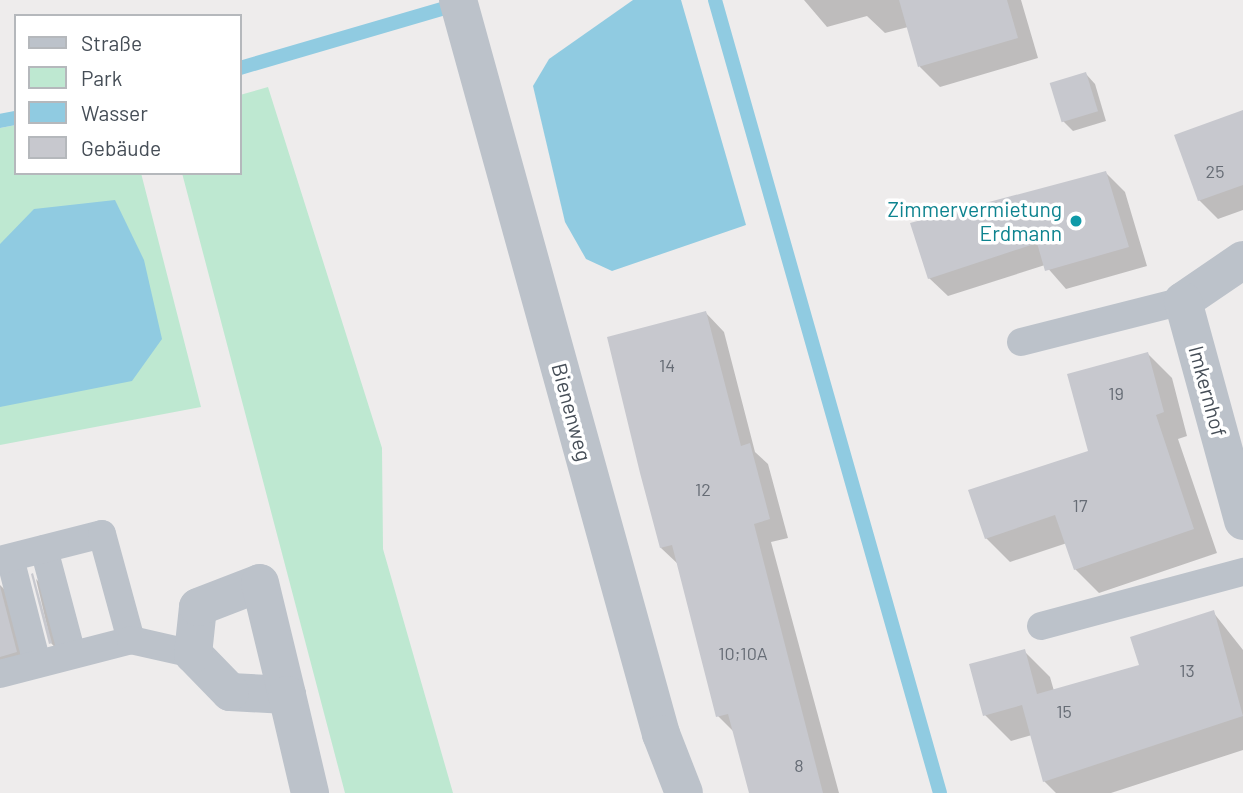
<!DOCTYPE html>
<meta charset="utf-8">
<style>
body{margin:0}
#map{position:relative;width:1243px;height:793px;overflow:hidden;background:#eeecec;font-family:Barlow,sans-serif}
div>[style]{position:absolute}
.green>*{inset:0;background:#bee8d1}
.water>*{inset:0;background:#90cbe1}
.shadow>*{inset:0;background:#0003}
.stream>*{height:14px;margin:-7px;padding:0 7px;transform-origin:7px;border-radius:7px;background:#90cbe1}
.building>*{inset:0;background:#c7c8ce;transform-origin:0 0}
.service>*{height:28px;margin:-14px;padding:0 14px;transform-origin:14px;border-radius:14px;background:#bcc2ca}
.minor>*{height:38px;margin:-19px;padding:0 19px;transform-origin:19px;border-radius:19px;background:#bcc2ca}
.dots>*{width:19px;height:19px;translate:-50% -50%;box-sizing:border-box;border:4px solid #fff;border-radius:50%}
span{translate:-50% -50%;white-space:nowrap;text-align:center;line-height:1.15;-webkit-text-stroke:7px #fff;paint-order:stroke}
.number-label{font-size:18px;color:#666c75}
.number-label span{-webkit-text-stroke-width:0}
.culture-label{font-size:21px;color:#0d838f}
.right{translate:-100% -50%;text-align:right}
.street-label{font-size:21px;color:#464e57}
.legend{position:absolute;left:14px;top:14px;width:228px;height:161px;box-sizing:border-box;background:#fff;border:2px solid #b5b8bc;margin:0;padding:9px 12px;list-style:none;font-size:21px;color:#464e57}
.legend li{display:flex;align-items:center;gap:14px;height:35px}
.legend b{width:35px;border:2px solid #b5b8bc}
</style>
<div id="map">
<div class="green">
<div style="clip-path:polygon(268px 87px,382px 448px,383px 549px,453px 793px,345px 793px,182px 173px,240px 173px,240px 95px)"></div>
<div style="clip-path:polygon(16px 125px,16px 173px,141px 173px,201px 407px,0 445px,0 128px)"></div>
</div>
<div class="water">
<div style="clip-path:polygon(633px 0,681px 0,746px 225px,612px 271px,586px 259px,565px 222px,533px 86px,549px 59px)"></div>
<div style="clip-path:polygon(115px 200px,144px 260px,162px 339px,132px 381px,0 407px,0 244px,34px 209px)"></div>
</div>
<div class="shadow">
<div style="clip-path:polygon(804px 0,1021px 0,1038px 58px,940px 87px,920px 67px,908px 27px,885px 33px,867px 16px,827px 27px)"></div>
<div style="clip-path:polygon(1086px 74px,1095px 84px,1106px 121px,1073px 131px,1063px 121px)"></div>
<div style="clip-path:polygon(1243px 112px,1243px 210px,1218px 219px,1199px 200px)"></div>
<div style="clip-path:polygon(1106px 173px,1125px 192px,1147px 266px,1066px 289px,1045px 265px,948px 296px,929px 278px)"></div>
<div style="clip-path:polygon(706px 313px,724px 332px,755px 452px,768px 464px,788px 538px,771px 542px,839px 793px,751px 793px,735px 733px,718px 716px,679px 565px,661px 548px)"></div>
<div style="clip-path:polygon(1148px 354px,1172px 378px,1187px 436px,1178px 439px,1217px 553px,1099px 593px,1075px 569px,1067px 543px,1010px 562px,986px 538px,1090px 452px)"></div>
<div style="clip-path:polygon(36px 579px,42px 585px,60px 653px,51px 643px)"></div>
<div style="clip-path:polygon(0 585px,8px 593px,26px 662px,0 668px)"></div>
<div style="clip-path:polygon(1213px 612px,1243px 650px,1243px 750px,1111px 793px,1056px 793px,1044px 781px,1032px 735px,1011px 741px,985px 715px,1024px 651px,1050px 677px,1054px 691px,1141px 666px)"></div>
</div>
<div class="stream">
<div style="left:715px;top:0;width:824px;rotate:74.16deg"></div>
<div style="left:240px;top:68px;width:225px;rotate:-16.3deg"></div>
<div style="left:0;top:121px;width:16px;rotate:-11deg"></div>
</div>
<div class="building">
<div style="clip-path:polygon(899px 0,1007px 0,1018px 38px,918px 67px)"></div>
<div style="left:1086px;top:72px;width:41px;height:38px;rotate:73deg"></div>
<div style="clip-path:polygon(1243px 110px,1243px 185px,1198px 201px,1174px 135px)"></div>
<div style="clip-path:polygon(1106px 171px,1129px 247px,1045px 271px,1037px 243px,928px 279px,910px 223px)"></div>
<div style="clip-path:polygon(706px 311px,741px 446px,750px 443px,770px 519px,754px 524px,823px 793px,749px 793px,728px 714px,716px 717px,672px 545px,660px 548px,640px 473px,607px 337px)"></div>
<div style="clip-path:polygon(1148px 352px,1164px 412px,1156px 415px,1194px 529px,1074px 570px,1055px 515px,985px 539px,968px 490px,1088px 451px,1067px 374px)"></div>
<div style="clip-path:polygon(33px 573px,52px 643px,49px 644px,31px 574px)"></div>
<div style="clip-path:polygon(0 586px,17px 652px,0 657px)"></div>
<div style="clip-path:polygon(1214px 610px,1243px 716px,1043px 782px,1022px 705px,983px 716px,969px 664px,1025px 649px,1037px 694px,1139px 665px,1130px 637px)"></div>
</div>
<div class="service">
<div style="left:1021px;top:342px;width:167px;rotate:-14.2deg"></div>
<div style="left:44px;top:549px;width:109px;rotate:75.1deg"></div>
<div style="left:10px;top:558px;width:108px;rotate:75.6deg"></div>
<div style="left:0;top:560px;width:105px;rotate:-14.3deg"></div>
<div style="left:102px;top:534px;width:110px;rotate:74.7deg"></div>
<div style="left:1041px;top:626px;width:209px;rotate:-15deg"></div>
<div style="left:0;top:674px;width:135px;rotate:-14.5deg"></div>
<div style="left:131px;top:640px;width:64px;rotate:12.7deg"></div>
</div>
<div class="minor">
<div style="left:458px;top:0;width:762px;rotate:74.54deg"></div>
<div style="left:661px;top:734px;width:63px;rotate:68.7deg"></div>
<div style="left:1243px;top:260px;width:73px;rotate:145.7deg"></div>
<div style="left:1183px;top:301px;width:228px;rotate:74.7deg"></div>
<div style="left:287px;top:695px;width:57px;rotate:-177deg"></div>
<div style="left:230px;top:692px;width:53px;rotate:-134.2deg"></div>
<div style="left:193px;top:654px;width:47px;rotate:-83.9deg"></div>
<div style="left:198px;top:607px;width:66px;rotate:-21.2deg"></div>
<div style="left:260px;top:583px;width:115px;rotate:76.4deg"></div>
<div style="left:287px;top:695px;width:101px;rotate:76.8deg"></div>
</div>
<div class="dots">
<div style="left:1076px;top:221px;background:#0f9aa8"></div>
</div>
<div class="number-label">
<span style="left:1215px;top:171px">25</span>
<span style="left:667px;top:365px">14</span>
<span style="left:1116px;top:393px">19</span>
<span style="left:703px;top:489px">12</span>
<span style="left:1080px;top:505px">17</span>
<span style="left:743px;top:653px">10;10A</span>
<span style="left:1187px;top:670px">13</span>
<span style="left:1064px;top:711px">15</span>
<span style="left:799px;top:765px">8</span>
</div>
<div class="culture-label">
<span class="right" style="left:1062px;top:221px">Zimmervermietung<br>Erdmann</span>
</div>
<div class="street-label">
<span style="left:1208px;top:391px;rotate:75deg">Imkernhof</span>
<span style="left:572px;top:412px;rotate:75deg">Bienenweg</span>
</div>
<ul class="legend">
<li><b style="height:9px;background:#bcc2ca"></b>Straße</li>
<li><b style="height:19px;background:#bee8d1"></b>Park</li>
<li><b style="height:19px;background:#90cbe1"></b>Wasser</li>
<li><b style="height:19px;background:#c7c8ce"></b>Gebäude</li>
</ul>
</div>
